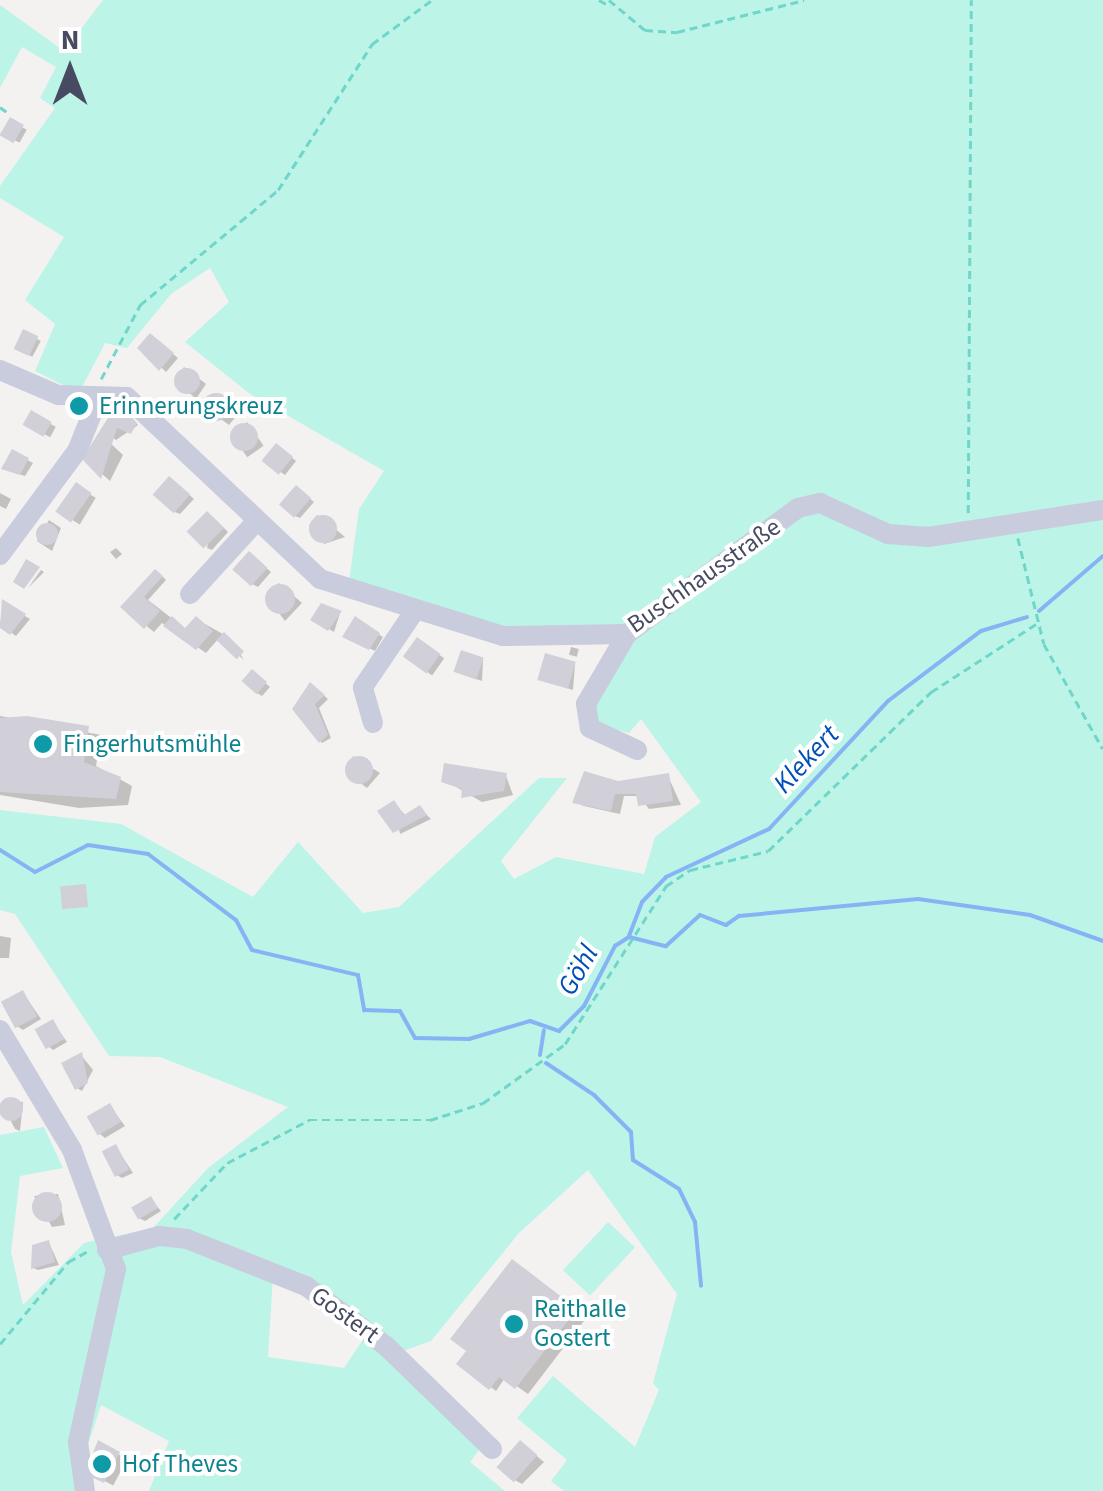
<!DOCTYPE html>
<meta charset="utf-8">
<style>
body{margin:0}
#map{position:relative;width:1103px;height:1491px;overflow:hidden;background:#f3f2f1;font-family:"Source Sans 3",sans-serif}
div>[style]{position:absolute}
.green>*{inset:0;background:#bcf4e7;transform-origin:0 0}
.shadow>*{inset:0;background:#0003;transform-origin:0 0}
.stream>*{height:4px;margin:-2px;padding:0 2px;transform-origin:2px;border-radius:2px;background:#85b4f5}
.building>*{inset:0;background:#d1d0d9;transform-origin:0 0}
.round{border-radius:50%}
.path>*{height:2.5px;margin-top:-1.25px;transform-origin:0;background:repeating-linear-gradient(90deg,#70d6ca 0 8px,transparent 0 13px)}
.minor>*{height:20px;margin:-10px;padding:0 10px;transform-origin:10px;border-radius:10px;background:#c9ccdc}
.dots>*{width:28px;height:28px;translate:-50% -50%;box-sizing:border-box;border:5px solid #fff;border-radius:50%}
span{translate:-50% -50%;white-space:nowrap;text-align:center;line-height:1.15;-webkit-text-stroke:8px #fff;paint-order:stroke}
.culture-label{font-size:25px;color:#0d838f}
.left{translate:0 -50%;text-align:left}
.street-label{font-size:25px;color:#474b61}
.water-label{font-size:28px;color:#004eba;font-style:italic}
.north{position:absolute;left:20px;top:20px;width:100px;height:100px;-webkit-text-stroke:8px #fff;paint-order:stroke;rotate:0deg;font-size:28px;font-weight:700;line-height:40px;text-align:center;color:#474b61}
.north::after{content:'';display:block;margin:auto;width:35px;height:45px;background:#474b61;clip-path:polygon(50% 0,100% 100%,50% 72%,0 100%)}
</style>
<div id="map">
<div class="green">
<div style="clip-path:polygon(103px 0,1103px 0,1103px 1491px,564px 1491px,551px 1481px,567px 1460px,517px 1418px,553px 1376px,635px 1447px,659px 1390px,653px 1383px,677px 1294px,588px 1170px,519px 1233px,431px 1341px,403px 1351px,312px 1278px,273px 1277px,268px 1357px,344px 1368px,366px 1335px,479px 1450px,470px 1462px,505px 1491px,149px 1491px,169px 1441px,101px 1405px,84px 1457px,89px 1491px,0 1491px,0 1135px,44px 1127px,63px 1168px,20px 1176px,11px 1252px,23px 1305px,84px 1243px,153px 1228px,208px 1168px,288px 1107px,160px 1057px,109px 1056px,15px 914px,0 910px,0 810px,121px 824px,253px 897px,298px 842px,363px 913px,399px 907px,539px 778px,567px 778px,501px 861px,514px 879px,556px 857px,644px 874px,655px 837px,701px 802px,641px 719px,629px 733px,598px 725px,595px 703px,633px 643px,505px 628px,349px 581px,359px 509px,384px 471px,250px 394px,185px 342px,229px 302px,210px 268px,171px 294px,127px 348px,105px 343px,79px 393px,35px 371px,55px 324px,25px 300px,64px 237px,0 198px,0 186px,55px 108px,40px 98px,56px 67px,22px 47px,0 88px,0 5px,64px 51px)"></div>
<div style="left:608px;top:1222px;width:37px;height:66px;rotate:43deg"></div>
</div>
<div class="shadow">
<div style="left:11px;top:121px;width:18px;height:15px;rotate:29deg"></div>
<div style="left:24px;top:332px;width:19px;height:18px;rotate:28deg"></div>
<div style="clip-path:polygon(155px 339px,178px 358px,166px 372px,141px 348px)"></div>
<div style="clip-path:polygon(184px 367px,206px 384px,196px 399px,175px 379px)"></div>
<div style="clip-path:polygon(216px 393px,238px 414px,229px 425px,203px 406px)"></div>
<div style="clip-path:polygon(119px 405px,138px 425px,116px 440px,103px 432px)"></div>
<div style="left:32px;top:414px;width:27px;height:12px;rotate:28deg"></div>
<div style="left:247px;top:422px;width:29px;height:20px;rotate:55deg"></div>
<div style="clip-path:polygon(108px 441px,123px 455px,110px 481px,85px 459px)"></div>
<div style="clip-path:polygon(281px 449px,296px 461px,285px 475px,265px 461px)"></div>
<div style="clip-path:polygon(13px 452px,33px 463px,25px 476px,9px 471px)"></div>
<div style="clip-path:polygon(175px 482px,194px 499px,180px 514px,175px 512px)"></div>
<div style="left:76px;top:486px;width:23px;height:31px;rotate:31deg"></div>
<div style="clip-path:polygon(302px 492px,314px 502px,300px 518px,295px 516px)"></div>
<div style="clip-path:polygon(0 493px,11px 499px,6px 509px,0 506px)"></div>
<div style="clip-path:polygon(317px 515px,322px 518px,345px 537px,324px 544px,309px 526px)"></div>
<div style="clip-path:polygon(213px 517px,228px 532px,212px 550px,207px 548px)"></div>
<div style="clip-path:polygon(49px 520px,61px 528px,52px 551px,37px 541px)"></div>
<div style="clip-path:polygon(116px 548px,122px 554px,116px 559px,110px 552px)"></div>
<div style="clip-path:polygon(254px 557px,271px 572px,258px 587px,252px 584px)"></div>
<div style="clip-path:polygon(41px 570px,44px 572px,28px 588px)"></div>
<div style="clip-path:polygon(161px 575px,166px 580px,148px 600px,187px 630px,205px 624px,230px 638px,244px 660px,219px 638px,206px 653px,162px 623px,154px 632px,123px 607px)"></div>
<div style="clip-path:polygon(279px 583px,302px 603px,285px 621px,266px 596px)"></div>
<div style="clip-path:polygon(3px 603px,30px 619px,16px 636px,0 625px)"></div>
<div style="clip-path:polygon(340px 613px,334px 632px,313px 619px)"></div>
<div style="clip-path:polygon(356px 619px,383px 637px,375px 651px,345px 636px)"></div>
<div style="left:418px;top:640px;width:32px;height:21px;rotate:35deg"></div>
<div style="left:571px;top:647px;width:8px;height:8px;rotate:14deg"></div>
<div style="clip-path:polygon(483px 660px,482px 681px,461px 674px)"></div>
<div style="clip-path:polygon(575px 664px,573px 690px,545px 681px)"></div>
<div style="clip-path:polygon(257px 676px,270px 687px,262px 696px,257px 693px)"></div>
<div style="clip-path:polygon(315px 688px,328px 699px,319px 708px,331px 738px,322px 743px,295px 709px)"></div>
<div style="clip-path:polygon(0 716px,101px 735px,96px 766px,132px 786px,128px 805px,79px 808px,0 795px)"></div>
<div style="clip-path:polygon(353px 756px,380px 773px,367px 788px,347px 773px)"></div>
<div style="clip-path:polygon(585px 774px,621px 783px,668px 776px,681px 805px,649px 809px,639px 796px,624px 796px,620px 814px,584px 806px,575px 802px)"></div>
<div style="clip-path:polygon(506px 776px,513px 795px,482px 802px,444px 780px)"></div>
<div style="clip-path:polygon(394px 803px,407px 817px,420px 808px,431px 819px,400px 834px)"></div>
<div style="clip-path:polygon(0 936px,11px 938px,9px 958px,0 958px)"></div>
<div style="clip-path:polygon(23px 993px,41px 1019px,23px 1030px,17px 1026px)"></div>
<div style="clip-path:polygon(53px 1022px,67px 1042px,53px 1050px,48px 1046px)"></div>
<div style="clip-path:polygon(81px 1055px,93px 1070px,82px 1091px,77px 1088px)"></div>
<div style="clip-path:polygon(1px 1102px,23px 1102px,20px 1131px,15px 1129px)"></div>
<div style="clip-path:polygon(110px 1106px,125px 1126px,105px 1138px,100px 1134px)"></div>
<div style="clip-path:polygon(116px 1147px,133px 1173px,122px 1178px,117px 1175px)"></div>
<div style="clip-path:polygon(58px 1194px,65px 1225px,52px 1227px,34px 1196px)"></div>
<div style="clip-path:polygon(151px 1199px,161px 1211px,145px 1221px,139px 1218px)"></div>
<div style="clip-path:polygon(49px 1243px,59px 1265px,38px 1270px,33px 1268px)"></div>
<div style="clip-path:polygon(525px 1269px,587px 1317px,528px 1394px,505px 1378px,496px 1391px,459px 1363px)"></div>
<div style="clip-path:polygon(521px 1443px,544px 1462px,522px 1484px,513px 1479px)"></div>
<div style="left:99px;top:1444px;width:32px;height:30px;rotate:28deg"></div>
</div>
<div class="stream">
<div style="left:1039px;top:611px;width:84px;rotate:-40.7deg"></div>
<div style="left:0;top:850px;width:41px;rotate:32.2deg"></div>
<div style="left:35px;top:872px;width:59px;rotate:-27deg"></div>
<div style="left:88px;top:845px;width:61px;rotate:8.5deg"></div>
<div style="left:148px;top:854px;width:110px;rotate:36.9deg"></div>
<div style="left:236px;top:920px;width:34px;rotate:62deg"></div>
<div style="left:252px;top:950px;width:109px;rotate:13.3deg"></div>
<div style="left:358px;top:975px;width:36px;rotate:80deg"></div>
<div style="left:364px;top:1010px;width:36px;rotate:2deg"></div>
<div style="left:400px;top:1011px;width:31px;rotate:61deg"></div>
<div style="left:415px;top:1038px;width:54px;rotate:1.1deg"></div>
<div style="left:469px;top:1039px;width:64px;rotate:-16.4deg"></div>
<div style="left:530px;top:1021px;width:31px;rotate:19deg"></div>
<div style="left:559px;top:1031px;width:35px;rotate:-45deg"></div>
<div style="left:584px;top:1006px;width:68px;rotate:-62.7deg"></div>
<div style="left:615px;top:946px;width:17px;rotate:-33deg"></div>
<div style="left:629px;top:937px;width:38px;rotate:14deg"></div>
<div style="left:666px;top:946px;width:46px;rotate:-42.4deg"></div>
<div style="left:700px;top:915px;width:28px;rotate:21deg"></div>
<div style="left:726px;top:925px;width:16px;rotate:-35deg"></div>
<div style="left:739px;top:916px;width:180px;rotate:-5.4deg"></div>
<div style="left:918px;top:899px;width:113px;rotate:8.1deg"></div>
<div style="left:1030px;top:915px;width:77px;rotate:19.6deg"></div>
<div style="left:629px;top:936px;width:36px;rotate:-69deg"></div>
<div style="left:642px;top:902px;width:35px;rotate:-46deg"></div>
<div style="left:666px;top:877px;width:114px;rotate:-25deg"></div>
<div style="left:769px;top:829px;width:175px;rotate:-47.1deg"></div>
<div style="left:888px;top:701px;width:116px;rotate:-37deg"></div>
<div style="left:981px;top:631px;width:48px;rotate:-16.9deg"></div>
<div style="left:540px;top:1055px;width:25px;rotate:-81deg"></div>
<div style="left:546px;top:1063px;width:58px;rotate:33.7deg"></div>
<div style="left:594px;top:1095px;width:52px;rotate:45deg"></div>
<div style="left:631px;top:1132px;width:28px;rotate:86deg"></div>
<div style="left:633px;top:1160px;width:54px;rotate:32.2deg"></div>
<div style="left:679px;top:1189px;width:37px;rotate:64deg"></div>
<div style="left:695px;top:1222px;width:64px;rotate:84.6deg"></div>
</div>
<div class="building">
<div style="left:10px;top:117px;width:16px;height:21px;rotate:30deg"></div>
<div style="left:23px;top:329px;width:17px;height:22px;rotate:25deg"></div>
<div style="clip-path:polygon(150px 333px,174px 353px,159px 371px,137px 348px)"></div>
<div class="round" style="left:174px;top:368px;width:26px;height:26px"></div>
<div class="round" style="left:202px;top:393px;width:28px;height:28px"></div>
<div style="clip-path:polygon(118px 402px,137px 423px,131px 434px,117px 428px,101px 479px,82px 459px)"></div>
<div style="left:31px;top:410px;width:24px;height:17px;rotate:30deg"></div>
<div class="round" style="left:230px;top:423px;width:28px;height:28px"></div>
<div style="left:276px;top:443px;width:22px;height:23px;rotate:39deg"></div>
<div style="clip-path:polygon(12px 449px,29px 458px,20px 475px,1px 469px)"></div>
<div style="left:169px;top:476px;width:28px;height:25px;rotate:41deg"></div>
<div style="left:76px;top:482px;width:19px;height:36px;rotate:35deg"></div>
<div style="left:296px;top:485px;width:20px;height:26px;rotate:41deg"></div>
<div style="left:207px;top:511px;width:24px;height:29px;rotate:45deg"></div>
<div class="round" style="left:309px;top:515px;width:28px;height:28px"></div>
<div class="round" style="left:36px;top:523px;width:22px;height:22px"></div>
<div style="left:249px;top:551px;width:25px;height:25px;rotate:42deg"></div>
<div style="clip-path:polygon(26px 559px,40px 567px,24px 589px,13px 582px)"></div>
<div style="clip-path:polygon(155px 569px,163px 576px,144px 597px,160px 611px,144px 629px,120px 607px)"></div>
<div class="round" style="left:265px;top:584px;width:30px;height:30px"></div>
<div style="clip-path:polygon(2px 599px,26px 614px,10px 635px,0 628px)"></div>
<div style="clip-path:polygon(321px 603px,342px 611px,328px 631px,310px 620px)"></div>
<div style="clip-path:polygon(172px 616px,185px 628px,196px 616px,213px 631px,196px 650px,163px 626px)"></div>
<div style="clip-path:polygon(355px 616px,380px 633px,369px 650px,342px 637px)"></div>
<div style="left:224px;top:632px;width:28px;height:11px;rotate:44deg"></div>
<div style="left:417px;top:637px;width:29px;height:24px;rotate:36deg"></div>
<div style="left:461px;top:650px;width:24px;height:23px;rotate:19deg"></div>
<div style="left:545px;top:653px;width:32px;height:28px;rotate:16deg"></div>
<div style="left:252px;top:669px;width:20px;height:16px;rotate:41deg"></div>
<div style="clip-path:polygon(310px 682px,325px 695px,315px 704px,328px 735px,319px 743px,292px 709px)"></div>
<div style="clip-path:polygon(27px 716px,89px 726px,84px 762px,121px 777px,116px 799px,0 792px,0 718px)"></div>
<div class="round" style="left:345px;top:756px;width:28px;height:28px"></div>
<div style="clip-path:polygon(444px 763px,507px 773px,504px 791px,461px 798px,462px 789px,441px 782px)"></div>
<div style="clip-path:polygon(584px 771px,618px 781px,669px 773px,673px 801px,638px 806px,636px 794px,615px 794px,611px 811px,572px 803px)"></div>
<div style="clip-path:polygon(394px 800px,404px 815px,420px 805px,427px 815px,393px 833px,377px 811px)"></div>
<div style="left:86px;top:884px;width:23px;height:26px;rotate:85deg"></div>
<div style="left:23px;top:990px;width:30px;height:25px;rotate:62deg"></div>
<div style="left:53px;top:1019px;width:23px;height:21px;rotate:61deg"></div>
<div style="clip-path:polygon(82px 1052px,88px 1083px,75px 1090px,61px 1063px)"></div>
<div class="round" style="left:-1px;top:1097px;width:24px;height:24px"></div>
<div style="left:110px;top:1103px;width:22px;height:27px;rotate:60deg"></div>
<div style="left:116px;top:1144px;width:29px;height:16px;rotate:63deg"></div>
<div class="round" style="left:32px;top:1192px;width:30px;height:30px"></div>
<div style="left:151px;top:1196px;width:14px;height:23px;rotate:60deg"></div>
<div style="clip-path:polygon(49px 1240px,55px 1262px,31px 1269px,32px 1245px)"></div>
<div style="clip-path:polygon(512px 1259px,577px 1309px,515px 1389px,499px 1377px,489px 1390px,456px 1364px,466px 1351px,450px 1339px)"></div>
<div style="clip-path:polygon(98px 1440px,120px 1452px,104px 1483px,85px 1474px)"></div>
<div style="left:520px;top:1440px;width:23px;height:36px;rotate:41deg"></div>
</div>
<div class="path">
<div style="left:599px;top:0;width:13px;rotate:29deg"></div>
<div style="left:609px;top:0;width:47px;rotate:39.8deg"></div>
<div style="left:645px;top:30px;width:32px;rotate:4deg"></div>
<div style="left:677px;top:32px;width:131px;rotate:-14.1deg"></div>
<div style="left:0;top:107px;width:9px;rotate:36deg"></div>
<div style="left:101px;top:379px;width:84px;rotate:-62.2deg"></div>
<div style="left:140px;top:305px;width:180px;rotate:-39.8deg"></div>
<div style="left:278px;top:190px;width:174px;rotate:-57.2deg"></div>
<div style="left:372px;top:44px;width:74px;rotate:-36.3deg"></div>
<div style="left:968px;top:513px;width:513px;rotate:-89.66deg"></div>
<div style="left:1018px;top:538px;width:109px;rotate:76.2deg"></div>
<div style="left:1044px;top:644px;width:120px;rotate:60.7deg"></div>
<div style="left:174px;top:1219px;width:77px;rotate:-46.6deg"></div>
<div style="left:227px;top:1163px;width:93px;rotate:-27.7deg"></div>
<div style="left:309px;top:1120px;width:121px"></div>
<div style="left:430px;top:1120px;width:56px;rotate:-17.8deg"></div>
<div style="left:483px;top:1103px;width:101px;rotate:-35.7deg"></div>
<div style="left:565px;top:1044px;width:188px;rotate:-57.4deg"></div>
<div style="left:666px;top:886px;width:29px;rotate:-34deg"></div>
<div style="left:690px;top:870px;width:80px;rotate:-13.7deg"></div>
<div style="left:768px;top:851px;width:228px;rotate:-44.3deg"></div>
<div style="left:931px;top:692px;width:125px;rotate:-32.9deg"></div>
<div style="left:0;top:1344px;width:107px;rotate:-50.3deg"></div>
<div style="left:68px;top:1262px;width:25px;rotate:-29deg"></div>
</div>
<div class="minor">
<div style="left:0;top:370px;width:63px;rotate:23.3deg"></div>
<div style="left:58px;top:395px;width:69px;rotate:1.7deg"></div>
<div style="left:127px;top:397px;width:265px;rotate:43.3deg"></div>
<div style="left:320px;top:579px;width:192px;rotate:17.3deg"></div>
<div style="left:503px;top:636px;width:124px;rotate:-0.9deg"></div>
<div style="left:627px;top:634px;width:212px;rotate:-36.4deg"></div>
<div style="left:798px;top:508px;width:23px;rotate:-13deg"></div>
<div style="left:820px;top:503px;width:75px;rotate:24.5deg"></div>
<div style="left:888px;top:534px;width:40px;rotate:4.3deg"></div>
<div style="left:928px;top:537px;width:177px;rotate:-8.8deg"></div>
<div style="left:0;top:555px;width:129px;rotate:-53.5deg"></div>
<div style="left:77px;top:451px;width:56px;rotate:-68deg"></div>
<div style="left:190px;top:594px;width:95px;rotate:-47.6deg"></div>
<div style="left:627px;top:634px;width:81px;rotate:120.4deg"></div>
<div style="left:586px;top:704px;width:24px;rotate:81deg"></div>
<div style="left:590px;top:728px;width:52px;rotate:25.1deg"></div>
<div style="left:373px;top:723px;width:37px;rotate:-106deg"></div>
<div style="left:363px;top:687px;width:91px;rotate:-55.8deg"></div>
<div style="left:0;top:1030px;width:140px;rotate:59deg"></div>
<div style="left:72px;top:1150px;width:127px;rotate:69.7deg"></div>
<div style="left:116px;top:1269px;width:177px;rotate:102.4deg"></div>
<div style="left:78px;top:1442px;width:49px;rotate:81.9deg"></div>
<div style="left:107px;top:1250px;width:54px;rotate:-15.1deg"></div>
<div style="left:159px;top:1236px;width:28px;rotate:6deg"></div>
<div style="left:187px;top:1239px;width:128px;rotate:21.6deg"></div>
<div style="left:306px;top:1286px;width:100px;rotate:36.9deg"></div>
<div style="left:386px;top:1346px;width:148px;rotate:44.2deg"></div>
</div>
<div class="dots">
<div style="left:79px;top:406px;background:#0f9aa8"></div>
<div style="left:43px;top:744px;background:#0f9aa8"></div>
<div style="left:514px;top:1324px;background:#0f9aa8"></div>
<div style="left:102px;top:1464px;background:#0f9aa8"></div>
</div>
<div class="culture-label">
<span class="left" style="left:99px;top:406px">Erinnerungskreuz</span>
<span class="left" style="left:63px;top:744px">Fingerhutsmühle</span>
<span class="left" style="left:534px;top:1324px">Reithalle<br>Gostert</span>
<span class="left" style="left:122px;top:1464px">Hof Theves</span>
</div>
<div class="street-label">
<span style="left:704px;top:576px;rotate:-35deg">Buschhausstraße</span>
<span style="left:345px;top:1315px;rotate:36deg">Gostert</span>
</div>
<div class="water-label">
<span style="left:806px;top:759px;rotate:-47deg">Klekert</span>
<span style="left:578px;top:970px;rotate:-60deg">Göhl</span>
</div>
<div class="north">N</div>
</div>
